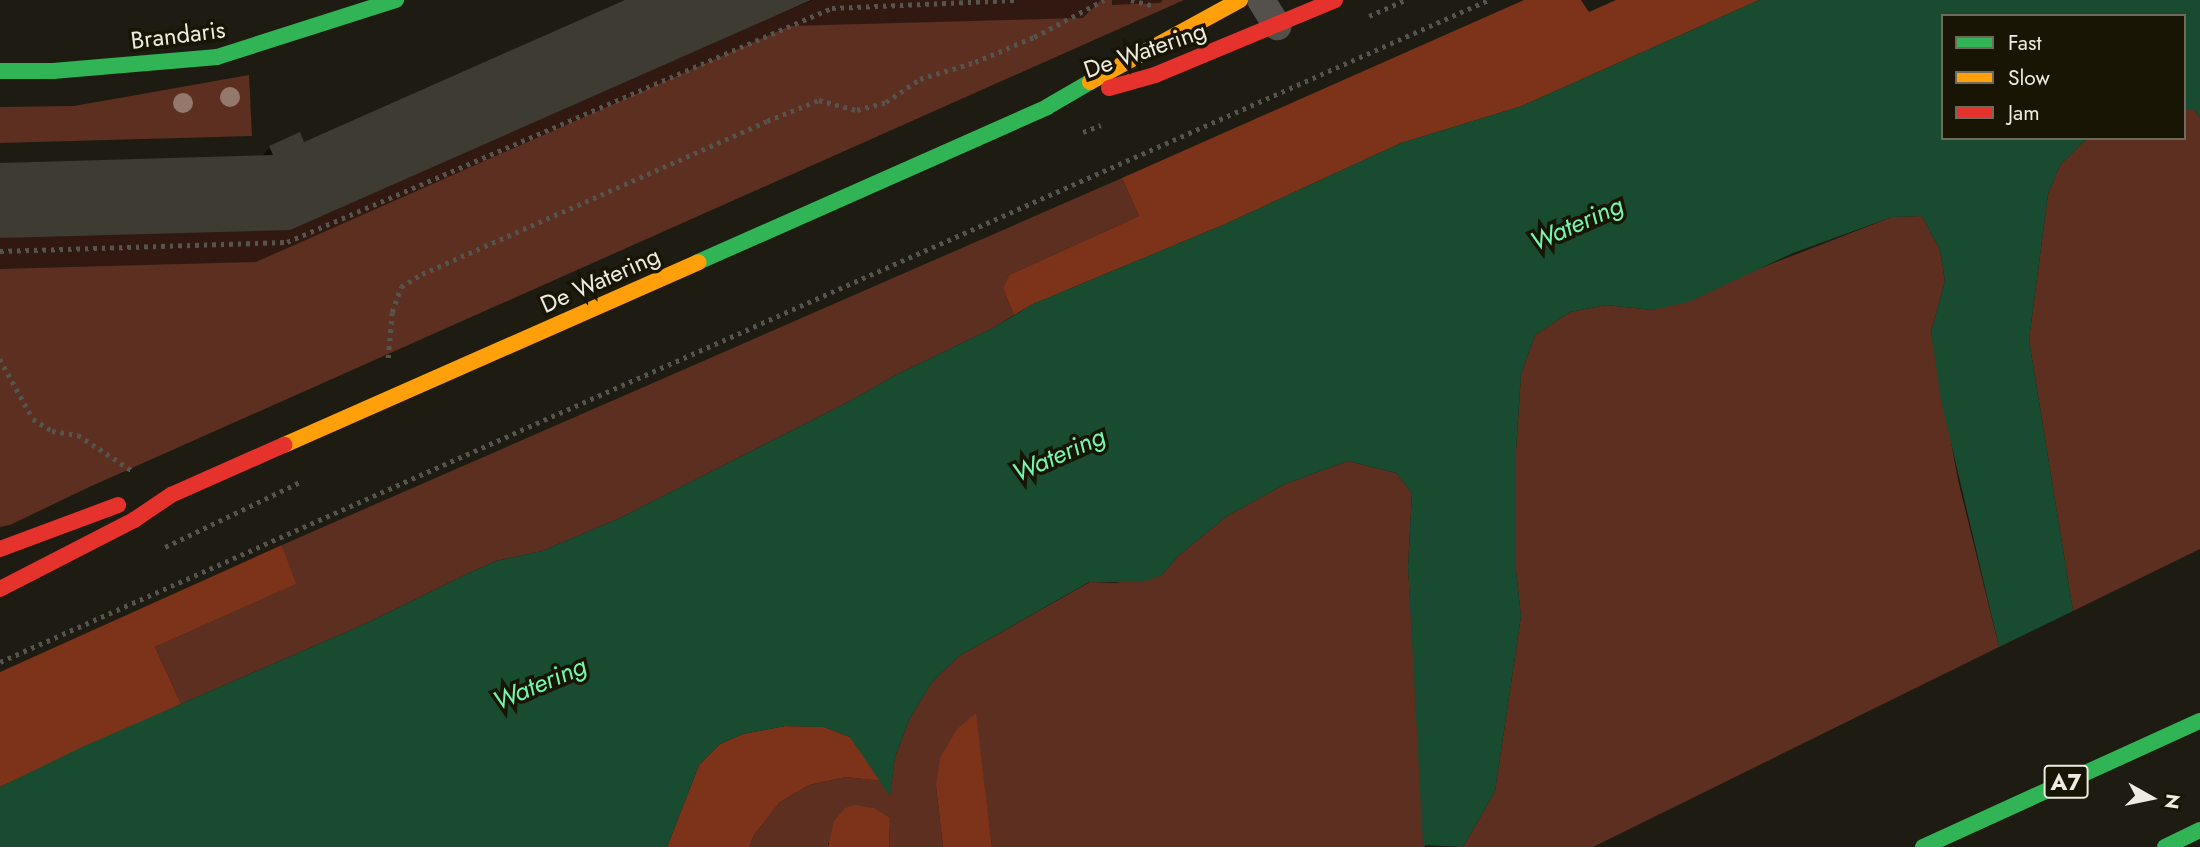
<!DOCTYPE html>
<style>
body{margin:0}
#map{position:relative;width:2200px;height:847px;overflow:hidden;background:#1d1b12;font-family:Jost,sans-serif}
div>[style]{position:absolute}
.green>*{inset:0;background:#5c2f20}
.forest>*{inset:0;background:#7d321a}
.water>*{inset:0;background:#194b31}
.shadow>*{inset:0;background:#0007}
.building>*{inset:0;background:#3e3b33}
.path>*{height:4.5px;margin-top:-2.25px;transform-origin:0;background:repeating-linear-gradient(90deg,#56544e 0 3.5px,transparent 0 8.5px)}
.street>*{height:28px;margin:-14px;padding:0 14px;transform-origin:14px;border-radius:14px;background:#53514b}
.fast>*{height:16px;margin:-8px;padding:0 8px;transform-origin:8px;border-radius:8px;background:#30b455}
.slow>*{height:16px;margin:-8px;padding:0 8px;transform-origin:8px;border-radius:8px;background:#ff9f0a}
.jam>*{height:16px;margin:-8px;padding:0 8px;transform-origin:8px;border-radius:8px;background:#e5322d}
.trees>*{width:20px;height:20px;margin:-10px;border-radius:50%;background:#94786c}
span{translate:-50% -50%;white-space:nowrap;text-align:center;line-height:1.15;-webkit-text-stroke:7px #181505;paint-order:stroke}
.shield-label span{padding:2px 5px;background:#181505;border:2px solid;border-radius:5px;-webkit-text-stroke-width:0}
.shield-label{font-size:23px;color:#eeece0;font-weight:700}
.street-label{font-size:24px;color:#eeece0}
.water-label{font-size:26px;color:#72f6b0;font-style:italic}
.legend{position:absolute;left:1941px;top:14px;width:245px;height:126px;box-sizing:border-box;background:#181505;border:2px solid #6e6b5d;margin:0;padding:9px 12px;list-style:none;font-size:21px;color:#eeece0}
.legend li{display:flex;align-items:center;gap:14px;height:35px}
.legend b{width:35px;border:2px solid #6e6b5d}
.north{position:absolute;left:2116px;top:763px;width:70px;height:70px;-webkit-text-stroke:5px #181505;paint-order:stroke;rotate:99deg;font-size:19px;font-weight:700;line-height:28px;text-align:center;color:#eeece0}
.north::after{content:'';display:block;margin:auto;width:24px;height:32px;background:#eeece0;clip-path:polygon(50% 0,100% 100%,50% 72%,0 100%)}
</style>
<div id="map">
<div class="green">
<div style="clip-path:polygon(813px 0,1184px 0,87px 488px,10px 525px,0 527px,0 230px,287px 221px)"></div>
<div style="clip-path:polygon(249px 75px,252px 136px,0 143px,0 107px,74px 106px)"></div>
<div style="clip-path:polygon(2184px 110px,2194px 110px,2200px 117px,2200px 549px,2073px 611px,2029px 340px,2048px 194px,2060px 165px,2084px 141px,2093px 138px,2184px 138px)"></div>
<div style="clip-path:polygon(1122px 178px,1139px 216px,1009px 275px,1003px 288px,1014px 315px,993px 328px,892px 377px,850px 401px,620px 518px,542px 551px,496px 561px,467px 574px,367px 623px,181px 704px,155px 647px,295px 584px,282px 545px)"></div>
<div style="clip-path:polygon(1922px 216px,1940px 250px,1945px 281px,1931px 332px,1958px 480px,1999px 647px,1593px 847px,1463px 847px,1495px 791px,1521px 616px,1516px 571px,1516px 450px,1521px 374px,1535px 335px,1570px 312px,1606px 305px,1653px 310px,1892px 217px)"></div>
<div style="clip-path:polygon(1348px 461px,1396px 473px,1412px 493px,1408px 567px,1425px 847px,992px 847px,975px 714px,936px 786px,943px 847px,889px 847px,890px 818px,828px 843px,828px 847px,749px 847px,754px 835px,780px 802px,809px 785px,846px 777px,882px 781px,890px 794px,895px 757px,910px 718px,932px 682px,959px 656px,1090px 582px,1115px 583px,1162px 575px,1178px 556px,1227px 516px,1285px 484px)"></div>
</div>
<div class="forest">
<div style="clip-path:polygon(1524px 0,1581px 0,1589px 12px,1616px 0,1759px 0,1522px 106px,1401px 143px,1223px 225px,1033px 304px,1014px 315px,1003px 288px,1009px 275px,1139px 216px,1122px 178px)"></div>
<div style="clip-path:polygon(282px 545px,296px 584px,155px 647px,181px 704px,0 787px,0 672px)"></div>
<div style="clip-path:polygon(976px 713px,992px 847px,943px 847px,936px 786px,940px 758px,957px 729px)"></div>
<div style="clip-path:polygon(785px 726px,824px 727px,850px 737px,882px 781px,846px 777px,809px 785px,780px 802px,754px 835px,749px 847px,667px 847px,699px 765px,720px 744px,743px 734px)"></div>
<div style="clip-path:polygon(855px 805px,874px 808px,890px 818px,889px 847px,828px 847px,834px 821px,845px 808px)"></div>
</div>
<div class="water">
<div style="clip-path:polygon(1759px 0,2200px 0,2200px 117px,2194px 110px,2184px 110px,2184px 16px,1943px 16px,1943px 138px,2093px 138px,2084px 141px,2060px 165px,2048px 194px,2029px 340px,2073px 611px,1999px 647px,1941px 400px,1931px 332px,1945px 281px,1940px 250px,1922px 216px,1892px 217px,1793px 253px,1691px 301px,1653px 310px,1606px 305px,1570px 312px,1535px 335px,1521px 374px,1516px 450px,1516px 571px,1521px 616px,1495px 791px,1463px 847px,1423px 845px,1408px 567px,1412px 493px,1396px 473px,1348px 461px,1285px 484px,1227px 516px,1178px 556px,1162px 575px,1143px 582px,1089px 582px,959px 656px,932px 682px,910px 718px,895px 757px,890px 796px,850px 737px,824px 727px,785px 726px,743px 734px,720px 744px,699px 765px,667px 847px,0 847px,0 787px,82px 747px,367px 623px,467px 574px,496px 561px,542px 551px,620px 518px,850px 401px,892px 377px,993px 328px,1033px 304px,1223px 225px,1401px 143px,1522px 106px)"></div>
</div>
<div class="shadow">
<div style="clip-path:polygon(629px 0,1101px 0,1083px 18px,790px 26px,256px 262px,0 269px,0 165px,260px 158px,270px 147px,303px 144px)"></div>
<div style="clip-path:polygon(1112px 0,1163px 0,1160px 3px,1112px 5px)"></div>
</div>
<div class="building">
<div style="clip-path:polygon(625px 0,811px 0,290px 230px,0 238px,0 163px,273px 155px,269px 146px,300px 132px,304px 142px)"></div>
</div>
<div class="path">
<div style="left:1131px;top:0;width:21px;rotate:14deg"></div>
<div style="left:1369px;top:16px;width:39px;rotate:-24deg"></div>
<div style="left:1083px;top:132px;width:19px;rotate:-21deg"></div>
<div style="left:0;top:251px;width:287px;rotate:-1.8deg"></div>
<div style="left:287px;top:242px;width:593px;rotate:-23.24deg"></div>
<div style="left:832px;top:8px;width:183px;rotate:-2.5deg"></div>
<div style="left:388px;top:358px;width:46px;rotate:-85deg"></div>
<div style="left:392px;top:312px;width:27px;rotate:-70deg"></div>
<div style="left:401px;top:287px;width:25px;rotate:-32deg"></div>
<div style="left:422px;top:274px;width:377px;rotate:-23.9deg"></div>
<div style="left:767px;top:121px;width:56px;rotate:-22deg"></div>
<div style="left:819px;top:100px;width:39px;rotate:15deg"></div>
<div style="left:857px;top:110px;width:30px;rotate:-15deg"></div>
<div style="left:886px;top:102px;width:41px;rotate:-34.1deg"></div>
<div style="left:920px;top:79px;width:58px;rotate:-17.2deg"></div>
<div style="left:975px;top:62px;width:64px;rotate:-23deg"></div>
<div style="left:1034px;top:37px;width:79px;rotate:-27.9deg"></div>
<div style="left:0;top:359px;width:68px;rotate:61.2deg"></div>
<div style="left:33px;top:419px;width:22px;rotate:32deg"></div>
<div style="left:52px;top:431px;width:26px;rotate:9deg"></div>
<div style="left:78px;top:435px;width:64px;rotate:33.4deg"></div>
<div style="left:165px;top:547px;width:152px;rotate:-25.7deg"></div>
<div style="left:0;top:662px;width:1629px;rotate:-23.98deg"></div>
</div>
<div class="street">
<div style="left:1261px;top:0;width:31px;rotate:58deg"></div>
</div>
<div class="fast">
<div style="left:0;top:71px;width:53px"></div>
<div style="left:53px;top:71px;width:165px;rotate:-4.9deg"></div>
<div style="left:217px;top:57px;width:188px;rotate:-17.7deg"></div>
<div style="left:698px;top:262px;width:382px;rotate:-23.9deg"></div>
<div style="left:1047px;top:107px;width:50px;rotate:-30.2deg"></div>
<div style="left:1923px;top:847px;width:304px;rotate:-24.5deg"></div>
<div style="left:2165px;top:847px;width:39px;rotate:-26deg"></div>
</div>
<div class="slow">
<div style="left:1090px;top:82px;width:171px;rotate:-28.7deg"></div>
<div style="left:284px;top:445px;width:453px;rotate:-23.8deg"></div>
</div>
<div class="jam">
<div style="left:1109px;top:88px;width:48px;rotate:-15.8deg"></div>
<div style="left:1155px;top:75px;width:195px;rotate:-22.6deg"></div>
<div style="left:0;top:549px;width:126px;rotate:-20.4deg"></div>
<div style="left:0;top:589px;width:151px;rotate:-27.2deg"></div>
<div style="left:134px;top:520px;width:45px;rotate:-34deg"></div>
<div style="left:171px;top:495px;width:124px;rotate:-23.9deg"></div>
</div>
<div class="trees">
<div style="left:230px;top:97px"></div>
<div style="left:183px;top:103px"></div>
</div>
<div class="shield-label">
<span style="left:2066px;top:782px">A7</span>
</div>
<div class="street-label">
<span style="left:178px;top:35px;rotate:-7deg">Brandaris</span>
<span style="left:1145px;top:50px;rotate:-19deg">De Watering</span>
<span style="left:600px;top:280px;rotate:-24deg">De Watering</span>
</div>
<div class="water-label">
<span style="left:1577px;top:224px;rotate:-24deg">Watering</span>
<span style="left:1059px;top:455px;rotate:-24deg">Watering</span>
<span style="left:540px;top:684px;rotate:-23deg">Watering</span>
</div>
<ul class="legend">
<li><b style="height:9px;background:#30b455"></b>Fast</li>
<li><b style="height:9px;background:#ff9f0a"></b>Slow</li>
<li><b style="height:9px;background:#e5322d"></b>Jam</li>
</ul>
<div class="north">N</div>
</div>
